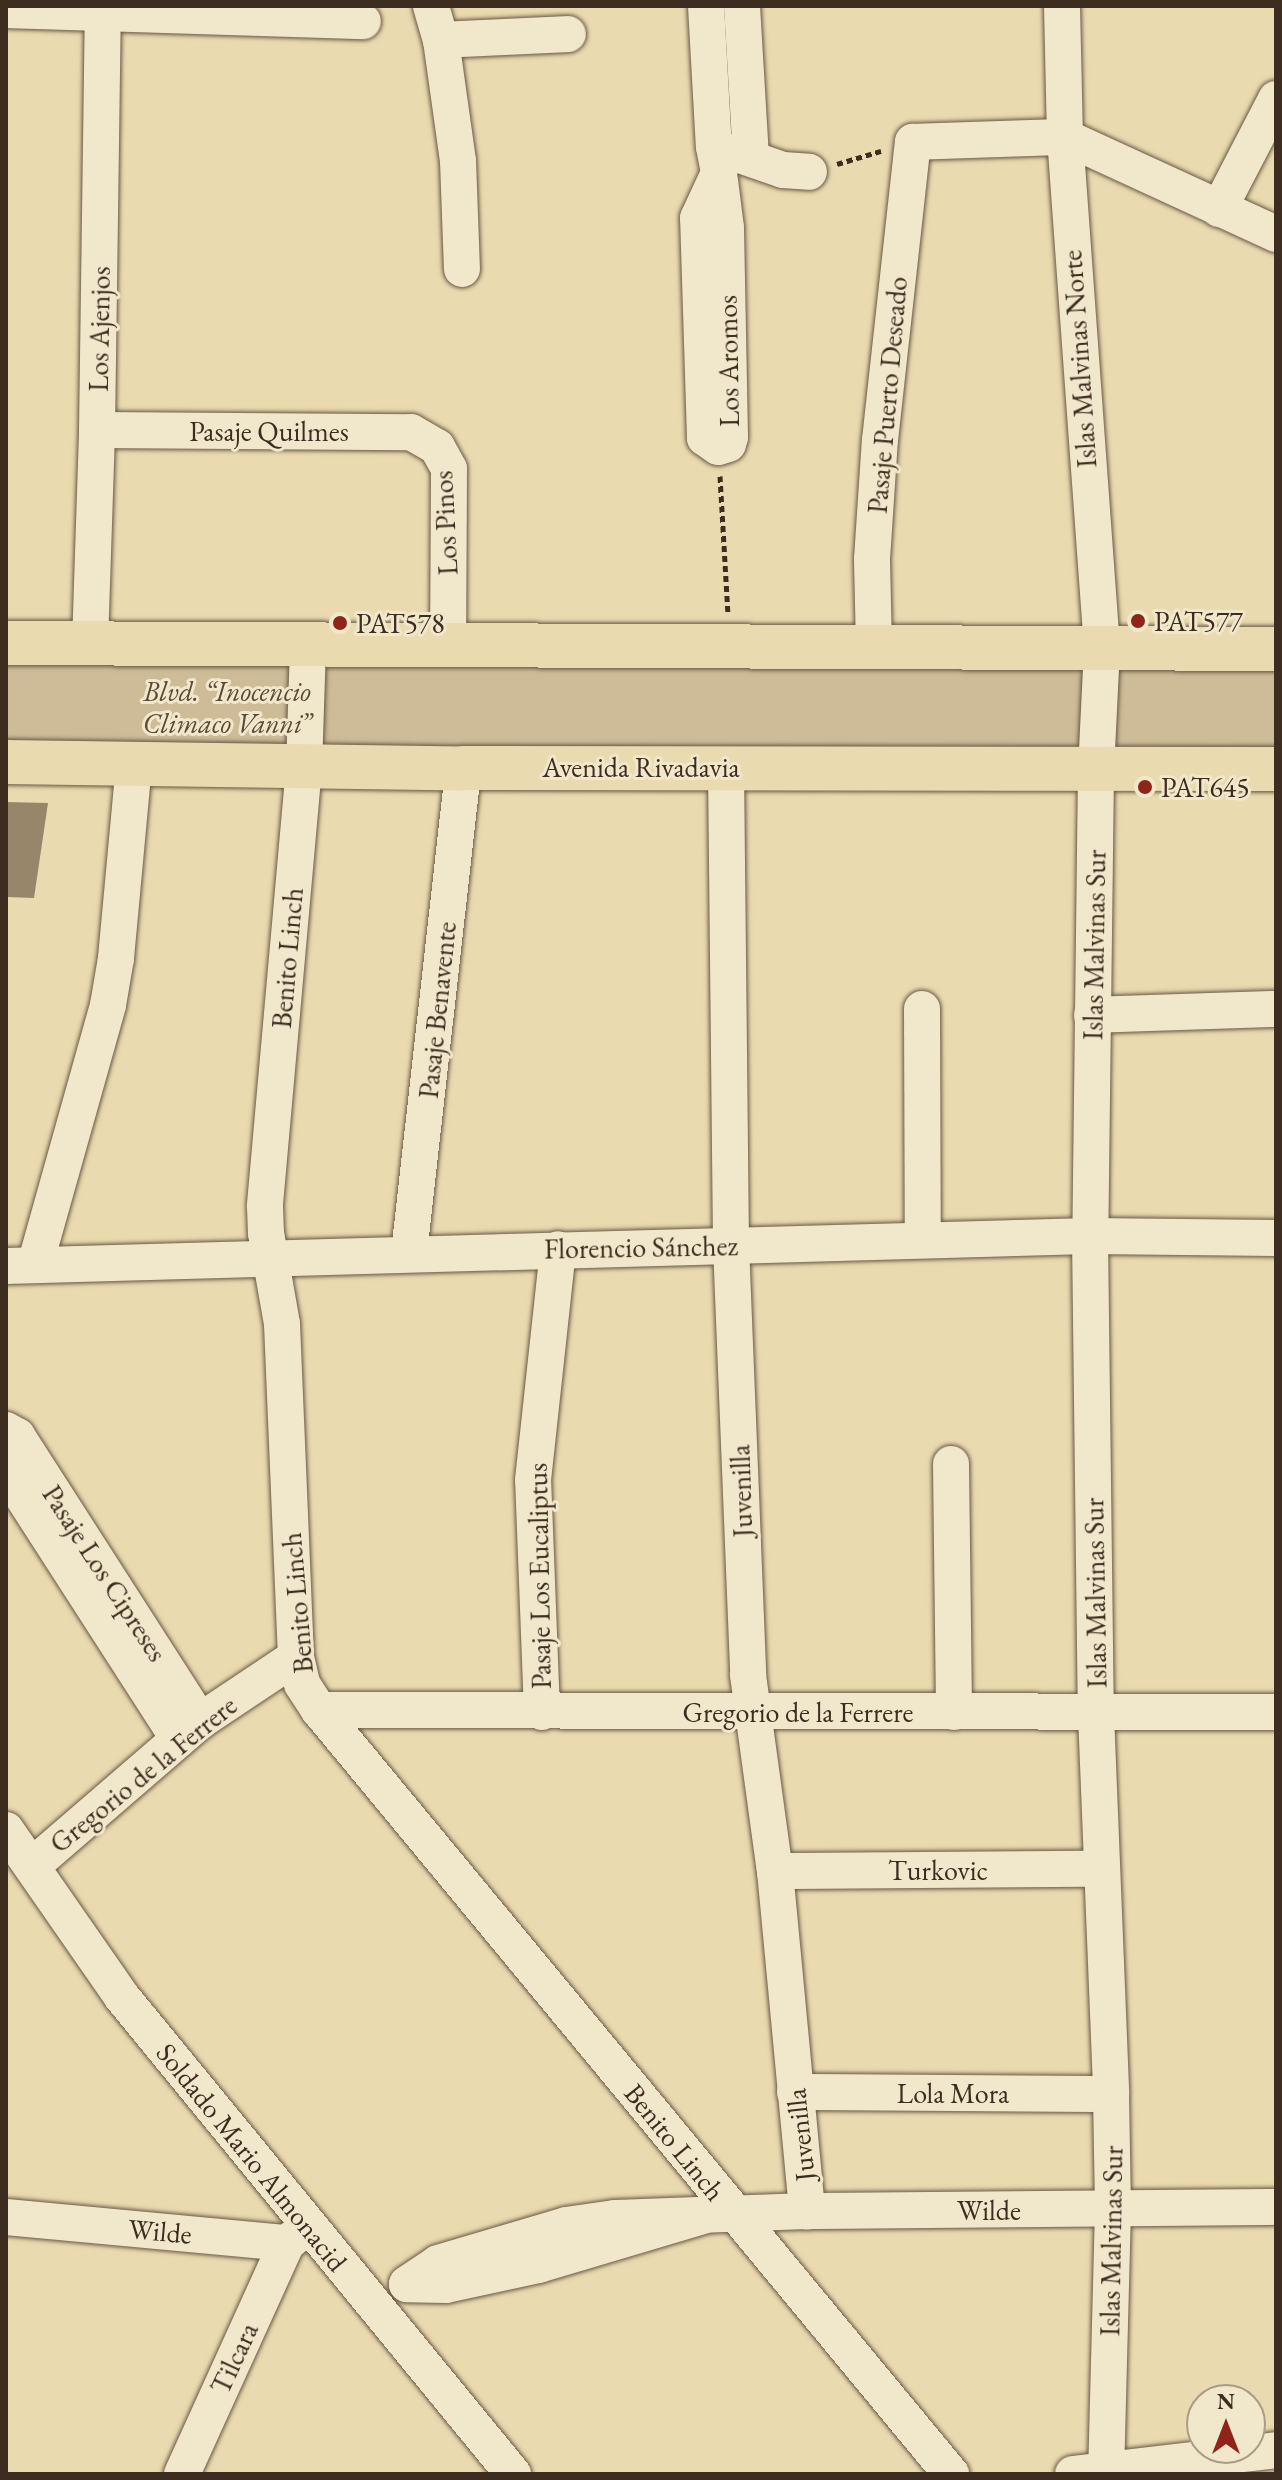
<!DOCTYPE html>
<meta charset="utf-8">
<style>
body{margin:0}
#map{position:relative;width:1282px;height:2480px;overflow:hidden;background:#eadaaf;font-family:"EB Garamond",serif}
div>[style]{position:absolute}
.green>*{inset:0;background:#cdbc97;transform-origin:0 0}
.building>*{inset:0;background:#97866a}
.path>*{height:5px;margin-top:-2.5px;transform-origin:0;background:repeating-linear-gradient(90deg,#3d2c20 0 6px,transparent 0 10px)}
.roads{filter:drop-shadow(0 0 2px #685844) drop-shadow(0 0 2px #685844)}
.minor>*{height:36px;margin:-18px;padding:0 18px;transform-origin:18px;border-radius:18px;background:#f1e7cb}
.major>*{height:44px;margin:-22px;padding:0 22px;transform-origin:22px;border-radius:22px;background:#eadaaf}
.dots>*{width:22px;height:22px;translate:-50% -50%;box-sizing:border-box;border:4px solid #f1e7cb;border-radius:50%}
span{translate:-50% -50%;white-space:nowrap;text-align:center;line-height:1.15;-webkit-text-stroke:6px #f1e7cb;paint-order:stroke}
.street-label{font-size:28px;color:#3d2c20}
.poi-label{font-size:28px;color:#3d2c20}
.left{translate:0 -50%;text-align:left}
.park-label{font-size:28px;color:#5a4938;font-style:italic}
.frame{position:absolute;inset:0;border:8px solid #3d2c20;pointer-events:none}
.north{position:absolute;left:1186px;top:2384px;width:80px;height:80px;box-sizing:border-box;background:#f1e7cb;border:2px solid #a99c87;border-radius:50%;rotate:0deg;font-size:22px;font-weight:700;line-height:32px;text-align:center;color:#3d2c20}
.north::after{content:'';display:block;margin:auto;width:28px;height:36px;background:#8f2418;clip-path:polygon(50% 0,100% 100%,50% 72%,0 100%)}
</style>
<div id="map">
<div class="green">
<div style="left:6px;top:643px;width:1270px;height:119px"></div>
</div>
<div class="building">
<div style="clip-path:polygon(6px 802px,48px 803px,34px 898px,6px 897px)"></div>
</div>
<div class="path">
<div style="left:837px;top:164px;width:46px;rotate:-16.5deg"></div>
<div style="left:720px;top:476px;width:138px;rotate:86.7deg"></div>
</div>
<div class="roads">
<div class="minor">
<div style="left:431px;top:6px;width:35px;rotate:74deg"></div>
<div style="left:441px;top:40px;width:122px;rotate:82deg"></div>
<div style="left:458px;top:161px;width:108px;rotate:87.9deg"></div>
<div style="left:706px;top:6px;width:141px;rotate:86.8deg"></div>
<div style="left:714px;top:147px;width:26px;rotate:79deg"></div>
<div style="left:719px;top:173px;width:55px;rotate:82.7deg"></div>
<div style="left:726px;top:228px;width:209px;rotate:88.9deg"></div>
<div style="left:730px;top:437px;width:7px;rotate:106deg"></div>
<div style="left:728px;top:444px;width:10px;rotate:163deg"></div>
<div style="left:718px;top:447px;width:16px;rotate:-145deg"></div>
<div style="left:705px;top:438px;width:220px;rotate:-91.8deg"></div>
<div style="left:698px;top:218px;width:50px;rotate:-65deg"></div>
<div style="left:742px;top:6px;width:152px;rotate:86.6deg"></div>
<div style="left:1062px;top:6px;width:131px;rotate:88.7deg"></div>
<div style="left:1065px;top:137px;width:512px;rotate:85.86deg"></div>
<div style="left:1102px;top:648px;width:122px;rotate:92.8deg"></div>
<div style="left:1096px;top:770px;width:466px;rotate:90.7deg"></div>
<div style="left:1090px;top:1236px;width:478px;rotate:89.3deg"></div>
<div style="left:1096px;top:1714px;width:380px;rotate:87.7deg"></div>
<div style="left:1111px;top:2094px;width:115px;rotate:89deg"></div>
<div style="left:1113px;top:2209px;width:265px;rotate:91.5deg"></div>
<div style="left:6px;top:10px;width:357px;rotate:1.8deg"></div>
<div style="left:441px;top:40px;width:127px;rotate:-2.7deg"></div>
<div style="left:731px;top:152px;width:55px;rotate:19.1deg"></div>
<div style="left:783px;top:170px;width:26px;rotate:4deg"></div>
<div style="left:1219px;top:209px;width:124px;rotate:-62.6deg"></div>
<div style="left:97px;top:430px;width:314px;rotate:0.4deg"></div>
<div style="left:411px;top:432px;width:30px;rotate:30deg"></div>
<div style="left:437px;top:447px;width:25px;rotate:61deg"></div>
<div style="left:449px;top:469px;width:178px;rotate:90.3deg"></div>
<div style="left:90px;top:644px;width:214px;rotate:-88.1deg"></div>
<div style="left:97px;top:430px;width:416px;rotate:-89.2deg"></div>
<div style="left:308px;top:647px;width:120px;rotate:91.9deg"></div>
<div style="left:304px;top:767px;width:441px;rotate:95.1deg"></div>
<div style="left:265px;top:1206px;width:27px;rotate:88deg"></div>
<div style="left:266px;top:1233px;width:92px;rotate:80deg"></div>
<div style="left:282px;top:1324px;width:333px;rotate:87.6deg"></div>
<div style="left:296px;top:1657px;width:28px;rotate:77deg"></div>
<div style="left:302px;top:1684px;width:31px;rotate:57deg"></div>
<div style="left:319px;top:1710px;width:992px;rotate:50.4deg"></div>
<div style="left:874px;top:648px;width:89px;rotate:-91.3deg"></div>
<div style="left:872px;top:559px;width:119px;rotate:-86.2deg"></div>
<div style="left:880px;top:440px;width:300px;rotate:-83.7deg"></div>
<div style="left:913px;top:142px;width:152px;rotate:-1.9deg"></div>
<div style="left:1065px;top:137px;width:232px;rotate:24.7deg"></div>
<div style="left:726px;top:767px;width:478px;rotate:89.4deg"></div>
<div style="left:731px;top:1245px;width:430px;rotate:87.7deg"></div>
<div style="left:748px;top:1675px;width:198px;rotate:82.2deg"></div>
<div style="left:775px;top:1871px;width:342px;rotate:84.6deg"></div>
<div style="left:922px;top:1009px;width:231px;rotate:89.8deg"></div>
<div style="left:1092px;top:1015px;width:184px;rotate:-1.9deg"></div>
<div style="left:409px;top:1253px;width:488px;rotate:-83.6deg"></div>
<div style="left:35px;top:1265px;width:270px;rotate:-74.3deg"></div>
<div style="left:108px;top:1005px;width:48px;rotate:-80.3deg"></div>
<div style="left:116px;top:958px;width:195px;rotate:-84.7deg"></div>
<div style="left:6px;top:1266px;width:1084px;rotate:-1.59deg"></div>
<div style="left:1090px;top:1236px;width:186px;rotate:0.6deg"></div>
<div style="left:6px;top:1430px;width:13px;rotate:29deg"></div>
<div style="left:17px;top:1436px;width:339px;rotate:57.3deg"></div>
<div style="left:951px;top:1464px;width:248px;rotate:89.3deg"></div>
<div style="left:6px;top:1471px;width:319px;rotate:57.2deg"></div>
<div style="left:319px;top:1710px;width:957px;rotate:0.12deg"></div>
<div style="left:542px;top:1712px;width:232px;rotate:-92.2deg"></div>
<div style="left:533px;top:1480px;width:232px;rotate:-83.8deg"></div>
<div style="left:6px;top:1830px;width:203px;rotate:55.2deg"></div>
<div style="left:122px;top:1997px;width:617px;rotate:50.66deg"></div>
<div style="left:32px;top:1866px;width:222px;rotate:-40.8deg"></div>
<div style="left:200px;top:1721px;width:115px;rotate:-33.7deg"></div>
<div style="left:775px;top:1871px;width:327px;rotate:-0.4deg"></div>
<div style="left:795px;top:2092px;width:316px;rotate:0.4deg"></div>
<div style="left:703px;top:2216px;width:171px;rotate:163.4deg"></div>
<div style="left:539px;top:2265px;width:95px;rotate:167.9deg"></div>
<div style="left:446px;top:2285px;width:39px;rotate:-179deg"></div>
<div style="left:407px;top:2284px;width:37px;rotate:-34deg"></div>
<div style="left:438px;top:2263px;width:134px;rotate:-16.5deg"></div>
<div style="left:566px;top:2225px;width:49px;rotate:-8.1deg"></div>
<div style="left:615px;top:2218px;width:192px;rotate:-2.1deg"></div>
<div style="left:807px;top:2211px;width:469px;rotate:-0.5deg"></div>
<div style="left:6px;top:2217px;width:282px;rotate:5.3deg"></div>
<div style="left:287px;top:2243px;width:27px;rotate:-39deg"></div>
<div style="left:182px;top:2474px;width:254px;rotate:-65.6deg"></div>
<div style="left:1073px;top:2474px;width:204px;rotate:-6.7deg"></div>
</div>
<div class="major">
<div style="left:6px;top:643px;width:1270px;rotate:0.27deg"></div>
<div style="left:6px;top:762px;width:457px;rotate:0.8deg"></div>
<div style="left:463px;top:768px;width:813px;rotate:0.07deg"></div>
</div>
</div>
<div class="dots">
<div style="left:1138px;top:621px;background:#8f2418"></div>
<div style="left:340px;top:623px;background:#8f2418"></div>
<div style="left:1145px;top:787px;background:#8f2418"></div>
</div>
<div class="street-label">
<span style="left:99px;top:329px;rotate:-89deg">Los Ajenjos</span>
<span style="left:1079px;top:359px;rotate:-94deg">Islas Malvinas Norte</span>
<span style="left:728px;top:361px;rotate:-91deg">Los Aromos</span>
<span style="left:887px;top:395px;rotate:-85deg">Pasaje Puerto Deseado</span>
<span style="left:269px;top:431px">Pasaje Quilmes</span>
<span style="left:445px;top:523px;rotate:-93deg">Los Pinos</span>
<span style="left:641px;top:767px">Avenida Rivadavia</span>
<span style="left:1094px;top:945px;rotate:-89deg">Islas Malvinas Sur</span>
<span style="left:287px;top:958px;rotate:-85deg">Benito Linch</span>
<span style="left:437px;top:1010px;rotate:-84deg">Pasaje Benavente</span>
<span style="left:641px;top:1247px;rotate:-1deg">Florencio Sánchez</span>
<span style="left:741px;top:1491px;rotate:-92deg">Juvenilla</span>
<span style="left:105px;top:1573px;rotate:57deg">Pasaje Los Cipreses</span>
<span style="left:539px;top:1576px;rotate:-91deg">Pasaje Los Eucaliptus</span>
<span style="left:1095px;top:1593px;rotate:-91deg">Islas Malvinas Sur</span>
<span style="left:297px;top:1603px;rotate:-95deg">Benito Linch</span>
<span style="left:798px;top:1712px">Gregorio de la Ferrere</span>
<span style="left:143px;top:1774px;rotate:-39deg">Gregorio de la Ferrere</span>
<span style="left:938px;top:1870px">Turkovic</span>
<span style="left:953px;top:2093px">Lola Mora</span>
<span style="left:800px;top:2135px;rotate:-96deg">Juvenilla</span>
<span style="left:675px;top:2142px;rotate:51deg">Benito Linch</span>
<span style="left:252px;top:2157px;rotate:51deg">Soldado Mario Almonacid</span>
<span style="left:989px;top:2210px">Wilde</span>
<span style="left:160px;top:2231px;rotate:5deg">Wilde</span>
<span style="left:1111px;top:2241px;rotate:-89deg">Islas Malvinas Sur</span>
<span style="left:234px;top:2358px;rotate:-65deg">Tilcara</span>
</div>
<div class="poi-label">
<span class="left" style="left:1154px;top:621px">PAT577</span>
<span class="left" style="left:356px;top:623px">PAT578</span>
<span class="left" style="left:1161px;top:787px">PAT645</span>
</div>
<div class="park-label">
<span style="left:227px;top:707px">Blvd. “Inocencio<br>Climaco Vanni”</span>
</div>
<div class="frame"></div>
<div class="north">N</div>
</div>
